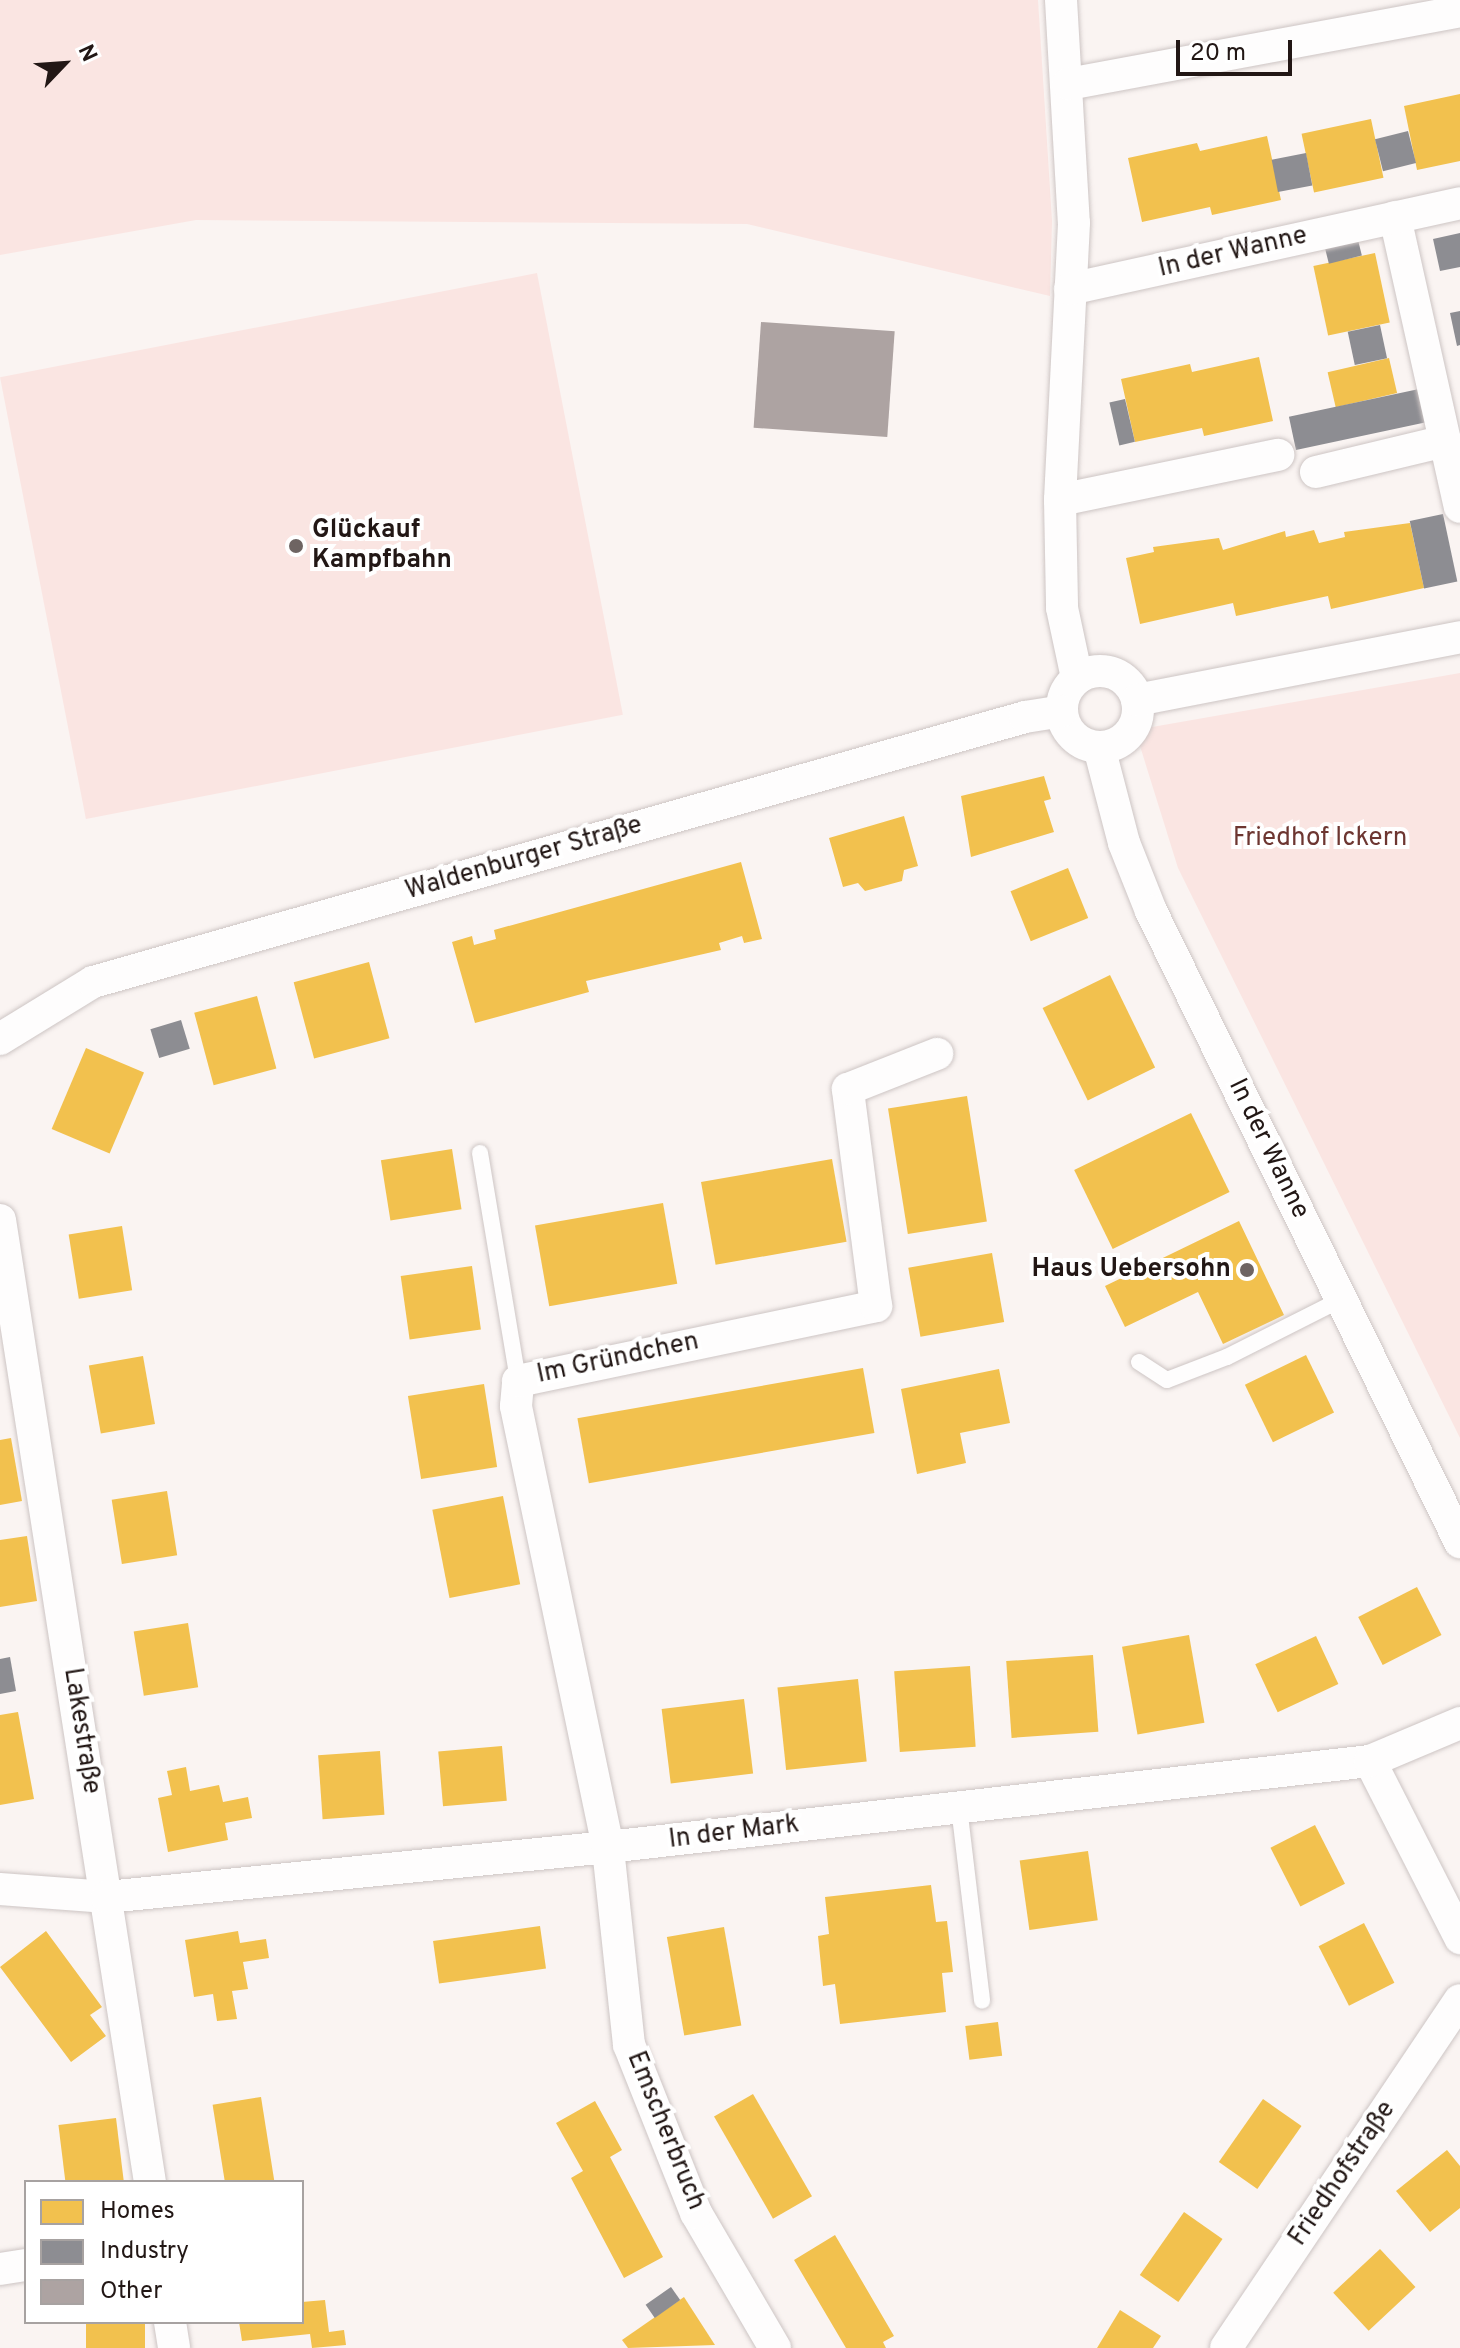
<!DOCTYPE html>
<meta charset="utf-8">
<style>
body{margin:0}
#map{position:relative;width:1460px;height:2348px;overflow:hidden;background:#faf4f2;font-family:Overpass,sans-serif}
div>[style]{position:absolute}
.green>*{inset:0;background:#fae5e2;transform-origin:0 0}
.homes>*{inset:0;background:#f2c14e;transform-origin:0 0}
.industry>*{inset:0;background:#8d8d92;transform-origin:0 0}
.building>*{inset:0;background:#ada3a2;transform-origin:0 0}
.roads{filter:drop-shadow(0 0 2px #cdc5c4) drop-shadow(0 0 2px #cdc5c4)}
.lane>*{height:16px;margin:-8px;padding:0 8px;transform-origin:8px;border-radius:8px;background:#fefdfd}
.street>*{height:32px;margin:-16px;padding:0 16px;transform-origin:16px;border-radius:16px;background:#fefdfd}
.street>.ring{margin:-16px;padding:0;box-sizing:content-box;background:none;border:32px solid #fefdfd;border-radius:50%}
.dots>*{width:22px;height:22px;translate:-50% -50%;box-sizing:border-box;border:4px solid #fff;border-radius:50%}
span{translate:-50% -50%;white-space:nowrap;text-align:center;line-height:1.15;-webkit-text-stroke:8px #fff;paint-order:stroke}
.street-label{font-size:26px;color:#221715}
.poi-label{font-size:26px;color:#221715;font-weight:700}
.left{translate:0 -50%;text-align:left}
.right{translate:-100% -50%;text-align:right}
.park-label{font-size:26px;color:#6d3631}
.legend{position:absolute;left:24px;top:2180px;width:280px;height:144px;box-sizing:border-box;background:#fff;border:2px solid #a7a2a1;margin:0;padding:10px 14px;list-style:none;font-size:24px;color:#221715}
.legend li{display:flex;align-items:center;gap:16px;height:40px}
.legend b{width:40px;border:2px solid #a7a2a1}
.north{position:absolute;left:24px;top:24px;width:80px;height:80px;-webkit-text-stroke:6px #fff;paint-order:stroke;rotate:65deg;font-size:22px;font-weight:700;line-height:32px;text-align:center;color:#221715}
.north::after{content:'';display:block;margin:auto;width:28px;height:36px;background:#221715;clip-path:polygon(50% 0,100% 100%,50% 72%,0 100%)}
.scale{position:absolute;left:1176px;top:40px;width:116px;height:36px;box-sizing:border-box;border:4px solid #221715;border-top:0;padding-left:10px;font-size:24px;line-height:28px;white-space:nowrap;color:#221715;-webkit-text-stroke:6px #fff;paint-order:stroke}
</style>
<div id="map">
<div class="green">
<div style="clip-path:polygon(0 0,1038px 0,1052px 221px,1050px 296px,747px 224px,196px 220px,0 255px)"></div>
<div style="left:537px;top:273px;width:450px;height:547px;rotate:79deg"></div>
<div style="clip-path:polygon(1460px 673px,1460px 1438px,1178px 868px,1135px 730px)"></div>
</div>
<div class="homes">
<div style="clip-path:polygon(1460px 94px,1460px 161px,1417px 170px,1404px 106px)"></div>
<div style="left:1371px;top:119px;width:60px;height:71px;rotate:78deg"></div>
<div style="clip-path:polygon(1267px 136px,1281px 200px,1212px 215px,1210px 207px,1142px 222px,1128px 158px,1197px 143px,1200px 151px)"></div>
<div style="left:1375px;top:253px;width:71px;height:63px;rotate:78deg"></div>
<div style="clip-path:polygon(1259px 357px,1273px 421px,1204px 436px,1202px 428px,1135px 442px,1121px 379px,1190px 364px,1192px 372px)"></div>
<div style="left:1389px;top:358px;width:36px;height:63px;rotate:77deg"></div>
<div style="clip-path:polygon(1410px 523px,1424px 588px,1331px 609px,1328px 596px,1236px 616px,1233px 603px,1140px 624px,1126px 558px,1154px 552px,1153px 547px,1219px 538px,1223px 550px,1285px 531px,1286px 537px,1314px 530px,1319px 543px,1345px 537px,1344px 532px)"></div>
<div style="clip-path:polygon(1044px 776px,1051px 799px,1044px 801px,1054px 832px,971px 857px,961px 796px)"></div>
<div style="clip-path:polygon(904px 816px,918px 866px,904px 870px,902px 881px,865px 891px,858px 883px,843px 887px,829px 838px)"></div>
<div style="clip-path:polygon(741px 862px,762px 939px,744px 943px,742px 936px,719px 943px,721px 950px,586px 981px,589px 992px,475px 1023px,452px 942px,472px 936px,474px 945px,496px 939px,494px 930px)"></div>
<div style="left:1068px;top:868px;width:54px;height:62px;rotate:68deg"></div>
<div style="left:369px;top:962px;width:79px;height:78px;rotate:75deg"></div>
<div style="left:1110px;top:975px;width:103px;height:75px;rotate:64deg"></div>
<div style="left:257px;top:996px;width:75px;height:65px;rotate:75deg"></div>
<div style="left:86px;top:1048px;width:63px;height:88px;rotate:23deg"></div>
<div style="left:967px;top:1096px;width:127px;height:80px;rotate:81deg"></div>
<div style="left:1191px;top:1113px;width:88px;height:130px;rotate:64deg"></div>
<div style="left:452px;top:1149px;width:61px;height:72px;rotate:81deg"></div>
<div style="left:832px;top:1159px;width:84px;height:133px;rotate:80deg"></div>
<div style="left:663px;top:1203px;width:82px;height:130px;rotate:80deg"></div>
<div style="clip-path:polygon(1239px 1221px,1284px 1315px,1223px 1344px,1198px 1292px,1125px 1327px,1105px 1286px)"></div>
<div style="left:122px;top:1226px;width:65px;height:54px;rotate:81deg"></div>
<div style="left:992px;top:1253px;width:70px;height:85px;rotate:80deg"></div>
<div style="left:472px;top:1266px;width:64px;height:72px;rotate:82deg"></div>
<div style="left:1306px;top:1355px;width:64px;height:68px;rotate:64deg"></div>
<div style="left:143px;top:1356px;width:69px;height:55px;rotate:80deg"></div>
<div style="left:863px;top:1368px;width:66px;height:290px;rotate:80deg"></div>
<div style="clip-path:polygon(999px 1369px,1010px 1423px,960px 1433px,966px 1463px,917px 1474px,901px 1389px)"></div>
<div style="left:484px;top:1384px;width:84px;height:77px;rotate:81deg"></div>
<div style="clip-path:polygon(11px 1438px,22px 1501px,0 1505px,0 1440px)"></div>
<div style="left:167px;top:1491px;width:65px;height:56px;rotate:81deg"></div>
<div style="left:503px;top:1496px;width:90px;height:72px;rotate:79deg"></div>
<div style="clip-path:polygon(27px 1536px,37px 1601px,0 1607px,0 1540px)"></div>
<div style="left:1417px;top:1587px;width:54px;height:66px;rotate:63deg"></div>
<div style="left:188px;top:1623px;width:65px;height:55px;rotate:81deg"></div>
<div style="left:1189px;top:1635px;width:89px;height:68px;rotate:80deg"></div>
<div style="left:1316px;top:1636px;width:53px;height:67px;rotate:65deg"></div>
<div style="left:1093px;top:1655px;width:77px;height:87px;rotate:86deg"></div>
<div style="left:970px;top:1666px;width:81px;height:76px;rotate:86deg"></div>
<div style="left:858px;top:1679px;width:83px;height:81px;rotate:84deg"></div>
<div style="left:744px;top:1699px;width:75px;height:83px;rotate:83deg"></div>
<div style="clip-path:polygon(18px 1712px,34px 1799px,0 1805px,0 1715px)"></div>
<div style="left:502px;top:1746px;width:55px;height:64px;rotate:85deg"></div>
<div style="left:380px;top:1751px;width:64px;height:62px;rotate:86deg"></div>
<div style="clip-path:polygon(186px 1767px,190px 1791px,219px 1785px,223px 1802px,248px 1797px,252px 1818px,225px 1823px,228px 1840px,168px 1852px,158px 1798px,172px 1795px,167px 1771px)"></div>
<div style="left:1315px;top:1825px;width:66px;height:50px;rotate:63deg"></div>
<div style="left:1088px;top:1851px;width:70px;height:69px;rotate:82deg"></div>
<div style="clip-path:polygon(931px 1885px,936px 1922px,947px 1921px,953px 1972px,942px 1973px,946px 2012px,840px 2024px,835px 1984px,823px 1986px,818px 1936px,829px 1934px,825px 1897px)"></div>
<div style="left:1364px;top:1923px;width:67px;height:51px;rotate:63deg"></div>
<div style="left:540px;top:1926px;width:43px;height:108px;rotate:82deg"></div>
<div style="left:724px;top:1927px;width:100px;height:58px;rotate:80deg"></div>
<div style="clip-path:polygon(46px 1931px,102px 2007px,90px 2015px,106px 2036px,71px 2062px,0 1967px)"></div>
<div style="clip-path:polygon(238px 1931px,240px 1943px,266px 1939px,269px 1958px,243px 1962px,248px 1989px,232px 1991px,237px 2019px,217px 2021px,213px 1994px,194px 1997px,185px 1940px)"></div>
<div style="left:998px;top:2022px;width:34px;height:33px;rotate:83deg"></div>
<div style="left:753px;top:2094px;width:118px;height:45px;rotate:60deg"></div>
<div style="left:261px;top:2097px;width:86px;height:49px;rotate:81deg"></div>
<div style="left:1263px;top:2099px;width:47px;height:77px;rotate:35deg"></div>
<div style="clip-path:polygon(595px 2101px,622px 2150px,610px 2157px,663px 2257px,624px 2278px,571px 2178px,583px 2171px,556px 2123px)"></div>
<div style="left:116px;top:2118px;width:64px;height:58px;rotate:83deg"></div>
<div style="clip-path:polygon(1447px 2150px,1460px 2166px,1460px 2208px,1430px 2232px,1396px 2191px)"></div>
<div style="left:1184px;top:2212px;width:47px;height:77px;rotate:35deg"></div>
<div style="clip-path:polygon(835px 2235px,894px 2336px,883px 2342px,886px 2348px,846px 2348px,794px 2260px)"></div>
<div style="left:1380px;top:2249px;width:52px;height:64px;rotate:47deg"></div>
<div style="clip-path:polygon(684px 2297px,715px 2345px,628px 2348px,622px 2340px)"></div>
<div style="clip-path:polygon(325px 2300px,329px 2332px,344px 2330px,346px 2345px,312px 2348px,310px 2334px,242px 2341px,239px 2322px,302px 2322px,302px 2302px)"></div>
<div style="clip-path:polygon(1120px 2310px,1161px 2336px,1153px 2348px,1097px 2348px)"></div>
<div style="left:86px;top:2322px;width:59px;height:26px"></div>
</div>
<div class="industry">
<div style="left:1408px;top:131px;width:33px;height:34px;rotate:76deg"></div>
<div style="left:1306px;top:153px;width:33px;height:35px;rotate:79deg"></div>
<div style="clip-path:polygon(1460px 233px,1460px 267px,1440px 271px,1433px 239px)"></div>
<div style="left:1358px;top:240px;width:16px;height:34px;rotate:76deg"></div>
<div style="clip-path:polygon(1460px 311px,1460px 345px,1457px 346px,1450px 313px)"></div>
<div style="left:1380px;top:325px;width:34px;height:33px;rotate:78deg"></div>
<div style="left:1419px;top:389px;width:34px;height:133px;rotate:78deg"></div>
<div style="left:1125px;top:399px;width:44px;height:16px;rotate:77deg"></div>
<div style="left:1443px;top:514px;width:69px;height:34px;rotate:78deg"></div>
<div style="left:181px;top:1020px;width:30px;height:32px;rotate:73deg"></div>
<div style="clip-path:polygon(10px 1657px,16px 1691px,0 1694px,0 1659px)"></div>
<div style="left:671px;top:2287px;width:16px;height:31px;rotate:55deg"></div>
</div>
<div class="building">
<div style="left:761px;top:322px;width:134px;height:106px;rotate:4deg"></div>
</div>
<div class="roads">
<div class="lane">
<div style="left:480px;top:1153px;width:231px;rotate:80.5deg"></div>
<div style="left:1139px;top:1362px;width:33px;rotate:33deg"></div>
<div style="left:1167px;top:1380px;width:64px;rotate:-21deg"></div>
<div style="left:1227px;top:1357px;width:129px;rotate:-26.8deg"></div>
<div style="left:959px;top:1807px;width:195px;rotate:83.2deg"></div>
</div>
<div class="street">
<div style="left:1061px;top:0;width:223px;rotate:86.7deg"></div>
<div style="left:1074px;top:223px;width:277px;rotate:92.9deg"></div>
<div style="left:1060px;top:500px;width:108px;rotate:88.9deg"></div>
<div style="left:1062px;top:608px;width:72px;rotate:77.9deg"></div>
<div style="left:1068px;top:84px;width:399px;rotate:-10.5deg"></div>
<div style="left:1395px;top:217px;width:297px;rotate:77.4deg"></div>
<div style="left:1070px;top:289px;width:399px;rotate:-12.4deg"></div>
<div style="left:1316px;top:472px;width:133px;rotate:-13.5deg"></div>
<div style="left:1060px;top:500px;width:223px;rotate:-11.7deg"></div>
<div class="ring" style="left:1062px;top:671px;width:44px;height:44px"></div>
<div style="left:1137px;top:700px;width:329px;rotate:-11deg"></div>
<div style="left:1099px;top:747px;width:99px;rotate:75.4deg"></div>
<div style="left:1124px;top:843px;width:73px;rotate:68.3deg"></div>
<div style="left:1151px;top:911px;width:703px;rotate:63.91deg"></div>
<div style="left:0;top:1039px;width:109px;rotate:-31.5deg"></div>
<div style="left:93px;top:982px;width:969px;rotate:-15.87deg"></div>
<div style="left:1025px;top:717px;width:37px;rotate:-9deg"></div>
<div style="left:0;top:1220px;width:974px;rotate:81.14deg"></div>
<div style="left:1370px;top:1761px;width:199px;rotate:63deg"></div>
<div style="left:0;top:1889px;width:107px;rotate:4.3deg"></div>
<div style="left:107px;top:1897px;width:503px;rotate:-5.7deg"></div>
<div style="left:608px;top:1847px;width:767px;rotate:-6.44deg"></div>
<div style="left:1370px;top:1761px;width:98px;rotate:-22.9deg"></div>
<div style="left:0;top:2269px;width:26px;rotate:-9deg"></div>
<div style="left:170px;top:2322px;width:26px;rotate:81deg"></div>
<div style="left:775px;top:2348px;width:156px;rotate:-120.3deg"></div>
<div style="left:696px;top:2213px;width:181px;rotate:-111.7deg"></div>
<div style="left:629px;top:2045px;width:199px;rotate:-96.1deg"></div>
<div style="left:608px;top:1847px;width:450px;rotate:-101.8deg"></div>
<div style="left:516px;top:1406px;width:25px;rotate:-85deg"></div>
<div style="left:518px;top:1381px;width:366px;rotate:-11.8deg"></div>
<div style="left:876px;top:1306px;width:219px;rotate:-97.4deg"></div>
<div style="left:848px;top:1089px;width:96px;rotate:-21.5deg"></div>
<div style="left:1226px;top:2348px;width:419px;rotate:-56.1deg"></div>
</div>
</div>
<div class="dots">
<div style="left:296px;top:546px;background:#6e6462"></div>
<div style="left:1247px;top:1270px;background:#6e6462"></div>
</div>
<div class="street-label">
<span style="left:1233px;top:253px;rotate:-13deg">In der Wanne</span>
<span style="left:524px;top:859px;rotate:-16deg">Waldenburger Straße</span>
<span style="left:1268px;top:1149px;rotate:64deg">In der Wanne</span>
<span style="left:618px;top:1359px;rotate:-12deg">Im Gründchen</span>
<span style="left:81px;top:1731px;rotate:81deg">Lakestraße</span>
<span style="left:734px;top:1833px;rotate:-7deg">In der Mark</span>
<span style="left:665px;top:2131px;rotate:68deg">Emscherbruch</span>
<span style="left:1343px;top:2174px;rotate:-56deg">Friedhofstraße</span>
</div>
<div class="poi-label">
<span class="left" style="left:312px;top:546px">Glückauf<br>Kampfbahn</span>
<span class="right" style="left:1231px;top:1270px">Haus Uebersohn</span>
</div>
<div class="park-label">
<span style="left:1320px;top:839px">Friedhof Ickern</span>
</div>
<ul class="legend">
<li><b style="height:22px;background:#f2c14e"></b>Homes</li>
<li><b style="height:22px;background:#8d8d92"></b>Industry</li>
<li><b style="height:22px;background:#ada3a2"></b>Other</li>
</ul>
<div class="north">N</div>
<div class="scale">20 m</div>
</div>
